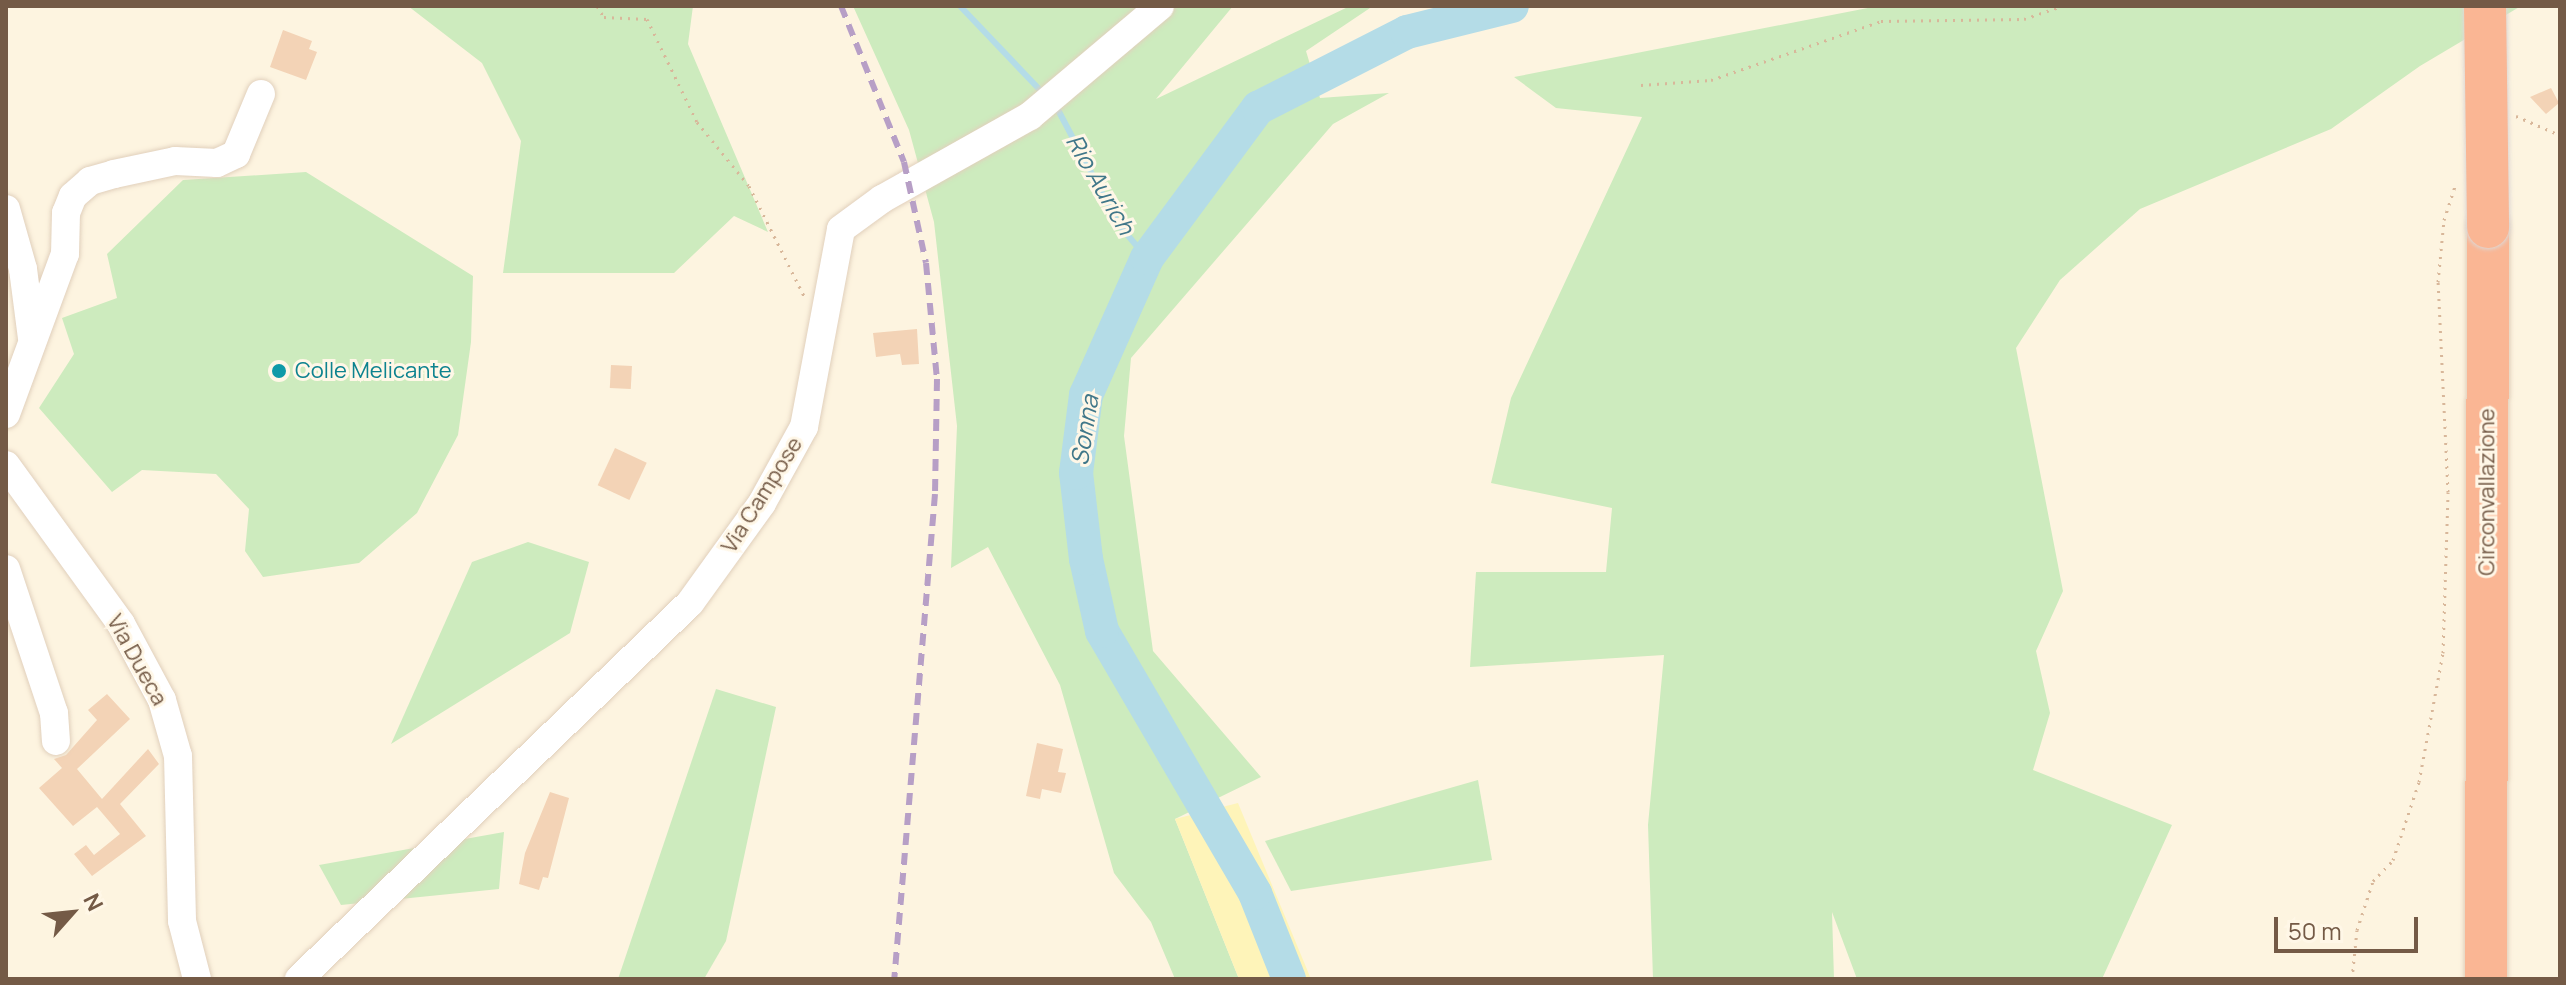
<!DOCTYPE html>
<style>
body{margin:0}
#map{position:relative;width:2566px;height:985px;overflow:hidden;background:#fdf4e0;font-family:Manrope,sans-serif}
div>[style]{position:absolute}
.green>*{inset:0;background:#cdebbe}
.sand>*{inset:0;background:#fef4b9}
.stream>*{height:6px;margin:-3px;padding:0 3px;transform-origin:3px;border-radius:3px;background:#b4dce7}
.river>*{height:34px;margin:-17px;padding:0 17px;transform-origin:17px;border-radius:17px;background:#b4dce7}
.building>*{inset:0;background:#f3d3b6;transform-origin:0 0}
.path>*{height:3px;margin-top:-1.5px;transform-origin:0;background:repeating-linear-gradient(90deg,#d8b79a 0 2px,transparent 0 8px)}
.roads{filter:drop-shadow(0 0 2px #e1d0bc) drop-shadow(0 0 2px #e1d0bc)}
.minor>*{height:28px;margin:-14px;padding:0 14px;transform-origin:14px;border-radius:14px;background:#fff}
.highway>*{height:42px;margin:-21px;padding:0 21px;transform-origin:21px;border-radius:21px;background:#fab694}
.rail>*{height:6px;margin-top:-3px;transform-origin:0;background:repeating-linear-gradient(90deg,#b79fc6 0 12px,transparent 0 20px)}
.bridges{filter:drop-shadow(0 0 2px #ded7d3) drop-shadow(0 0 2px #ded7d3)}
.highway-bridge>*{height:42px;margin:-21px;padding:0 21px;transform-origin:21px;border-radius:21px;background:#fab694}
.dots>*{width:22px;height:22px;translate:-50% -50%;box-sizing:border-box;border:4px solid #fff7e7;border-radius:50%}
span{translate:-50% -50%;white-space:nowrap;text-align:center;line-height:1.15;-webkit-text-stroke:6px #fff7e7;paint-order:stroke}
.culture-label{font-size:22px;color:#0d838f}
.left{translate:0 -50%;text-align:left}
.street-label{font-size:22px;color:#745a46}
.water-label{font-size:24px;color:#407789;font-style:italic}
.frame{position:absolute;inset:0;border:8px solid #745a46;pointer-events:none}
.north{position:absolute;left:32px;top:873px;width:80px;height:80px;-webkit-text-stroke:6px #fff7e7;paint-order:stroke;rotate:63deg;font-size:22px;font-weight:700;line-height:32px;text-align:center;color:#745a46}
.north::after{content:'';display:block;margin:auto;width:28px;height:36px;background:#745a46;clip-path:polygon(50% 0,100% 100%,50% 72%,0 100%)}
.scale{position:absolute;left:2274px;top:917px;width:144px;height:36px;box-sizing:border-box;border:4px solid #745a46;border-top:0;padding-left:10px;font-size:24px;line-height:28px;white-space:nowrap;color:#745a46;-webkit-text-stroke:6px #fff7e7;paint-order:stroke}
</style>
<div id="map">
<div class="green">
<div style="clip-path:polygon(408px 6px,693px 6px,688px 44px,768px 232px,734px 216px,674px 273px,503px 273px,521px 141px,482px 63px)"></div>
<div style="clip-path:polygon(853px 6px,1233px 6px,1156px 99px,1350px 6px,1373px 6px,1306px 51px,1320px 98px,1389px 93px,1333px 124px,1131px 358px,1124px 436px,1153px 651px,1261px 777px,1175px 819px,1239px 979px,1175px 979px,1151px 922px,1114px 873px,1060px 685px,988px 547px,951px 568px,957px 426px,934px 222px,909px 130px)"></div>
<div style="clip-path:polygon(1878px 6px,2521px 6px,2420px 66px,2331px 129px,2140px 209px,2060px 280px,2016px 348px,2063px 591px,2036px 651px,2050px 713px,2033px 770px,2172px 825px,2102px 979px,1857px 979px,1832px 912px,1834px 979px,1653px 979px,1648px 825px,1664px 655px,1470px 667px,1476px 572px,1606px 572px,1612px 508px,1491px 483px,1511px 398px,1642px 117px,1556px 108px,1514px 77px)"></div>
<div style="clip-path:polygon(306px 172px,473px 276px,471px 342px,458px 435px,417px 513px,359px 563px,263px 577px,245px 551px,249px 509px,216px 474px,142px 470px,112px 492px,39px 408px,74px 354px,62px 318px,117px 298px,107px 254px,183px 180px)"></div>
<div style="clip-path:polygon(528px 542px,589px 562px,570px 633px,391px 744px,472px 562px)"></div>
<div style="clip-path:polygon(716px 689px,776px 707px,726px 941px,704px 979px,618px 979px)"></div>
<div style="clip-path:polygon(1478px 780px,1492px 860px,1291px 891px,1265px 841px)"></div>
<div style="clip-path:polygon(504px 832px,499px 889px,341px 905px,319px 865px)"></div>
</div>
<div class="sand">
<div style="clip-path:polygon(1238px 803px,1311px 979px,1239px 979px,1175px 819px)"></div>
</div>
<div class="stream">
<div style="left:960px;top:6px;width:115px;rotate:46.4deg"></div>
<div style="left:1057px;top:108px;width:132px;rotate:62.1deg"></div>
<div style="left:1119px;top:225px;width:43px;rotate:49.7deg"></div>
</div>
<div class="river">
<div style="left:1289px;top:979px;width:92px;rotate:-111.6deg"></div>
<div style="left:1255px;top:893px;width:303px;rotate:-120.3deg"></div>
<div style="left:1102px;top:631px;width:74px;rotate:-102.5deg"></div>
<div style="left:1086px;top:559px;width:87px;rotate:-96.6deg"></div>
<div style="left:1076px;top:473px;width:79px;rotate:-82.7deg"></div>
<div style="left:1086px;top:395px;width:150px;rotate:-66deg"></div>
<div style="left:1147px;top:258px;width:187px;rotate:-53.5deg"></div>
<div style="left:1258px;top:108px;width:167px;rotate:-27deg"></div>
<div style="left:1407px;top:32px;width:108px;rotate:-13.9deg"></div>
</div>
<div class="building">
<div style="clip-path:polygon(283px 30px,312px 41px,309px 49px,317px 52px,306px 80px,270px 67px)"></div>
<div style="clip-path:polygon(2551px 88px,2559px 103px,2546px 114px,2530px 97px)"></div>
<div style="clip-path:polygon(917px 329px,919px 364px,902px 365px,900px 354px,876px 357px,873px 333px)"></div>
<div style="left:611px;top:365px;width:21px;height:23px;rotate:3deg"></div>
<div style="left:615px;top:448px;width:35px;height:41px;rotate:25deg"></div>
<div style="clip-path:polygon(107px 694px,130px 719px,77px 769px,102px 799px,148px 749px,159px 764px,120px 804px,146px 836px,92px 876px,74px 854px,86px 845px,94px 855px,120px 834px,97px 807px,73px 826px,39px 788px,62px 768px,54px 759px,66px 755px,97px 720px,88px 710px)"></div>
<div style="clip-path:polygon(1037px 743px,1063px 749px,1058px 772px,1066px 773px,1061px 793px,1042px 789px,1040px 799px,1026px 796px)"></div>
<div style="clip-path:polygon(550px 792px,569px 798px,548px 878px,543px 877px,539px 890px,519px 884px,525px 853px)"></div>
</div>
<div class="path">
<div style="left:597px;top:6px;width:13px;rotate:58deg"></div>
<div style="left:604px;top:17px;width:43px;rotate:2.7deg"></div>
<div style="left:647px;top:19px;width:114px;rotate:64.1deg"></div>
<div style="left:697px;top:122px;width:82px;rotate:50.9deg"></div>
<div style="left:749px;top:186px;width:123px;rotate:63.4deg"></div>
<div style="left:1641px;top:85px;width:70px;rotate:-4.1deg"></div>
<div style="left:1711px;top:80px;width:180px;rotate:-19.1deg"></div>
<div style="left:1881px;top:21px;width:143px;rotate:-0.8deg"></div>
<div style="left:2024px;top:19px;width:40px;rotate:-18.9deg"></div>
<div style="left:2516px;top:116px;width:48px;rotate:23.4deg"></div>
<div style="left:2352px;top:979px;width:49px;rotate:-84.2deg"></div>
<div style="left:2357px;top:930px;width:52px;rotate:-71.9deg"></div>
<div style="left:2373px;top:881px;width:29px;rotate:-46deg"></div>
<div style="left:2393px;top:860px;width:82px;rotate:-71.6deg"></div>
<div style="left:2419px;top:782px;width:131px;rotate:-79.5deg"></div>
<div style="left:2443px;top:653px;width:161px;rotate:-88.2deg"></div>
<div style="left:2448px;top:492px;width:210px;rotate:-92.7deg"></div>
<div style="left:2438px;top:282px;width:62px;rotate:-84.5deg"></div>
<div style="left:2444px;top:220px;width:35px;rotate:-72deg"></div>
</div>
<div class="roads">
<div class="minor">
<div style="left:6px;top:209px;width:62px;rotate:74.2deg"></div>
<div style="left:23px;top:269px;width:70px;rotate:82.6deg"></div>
<div style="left:6px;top:414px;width:171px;rotate:-69.8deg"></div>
<div style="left:65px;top:254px;width:41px;rotate:-88.6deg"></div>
<div style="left:66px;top:213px;width:18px;rotate:-68deg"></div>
<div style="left:73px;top:196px;width:23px;rotate:-41deg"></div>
<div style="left:90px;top:181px;width:25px;rotate:-16deg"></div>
<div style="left:114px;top:174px;width:62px;rotate:-12deg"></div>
<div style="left:175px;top:161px;width:42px;rotate:2.7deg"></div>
<div style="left:217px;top:163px;width:21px;rotate:-25deg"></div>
<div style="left:236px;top:154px;width:65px;rotate:-67.4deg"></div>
<div style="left:6px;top:465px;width:196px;rotate:54.1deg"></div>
<div style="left:121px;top:624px;width:86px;rotate:61.7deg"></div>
<div style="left:162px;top:700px;width:58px;rotate:74.1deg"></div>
<div style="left:178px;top:756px;width:165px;rotate:88.6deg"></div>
<div style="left:182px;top:921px;width:60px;rotate:75.5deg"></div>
<div style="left:6px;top:569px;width:152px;rotate:71.6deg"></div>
<div style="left:54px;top:713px;width:28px;rotate:86deg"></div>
<div style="left:299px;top:979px;width:542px;rotate:-43.88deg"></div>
<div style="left:690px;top:603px;width:123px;rotate:-54.2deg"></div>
<div style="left:762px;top:503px;width:87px;rotate:-61.1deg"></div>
<div style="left:804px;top:427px;width:201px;rotate:-79.4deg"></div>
<div style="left:841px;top:229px;width:51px;rotate:-36.2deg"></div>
<div style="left:882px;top:199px;width:170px;rotate:-29.3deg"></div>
<div style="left:1030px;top:116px;width:170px;rotate:-40.2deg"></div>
</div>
<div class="highway">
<div style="left:2486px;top:979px;width:752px;rotate:-89.85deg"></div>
</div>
</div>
<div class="rail">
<div style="left:841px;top:6px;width:168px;rotate:68deg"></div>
<div style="left:904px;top:162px;width:103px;rotate:77.7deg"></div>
<div style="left:926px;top:263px;width:117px;rotate:84.6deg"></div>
<div style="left:937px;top:379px;width:115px;rotate:91deg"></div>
<div style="left:935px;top:494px;width:487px;rotate:94.8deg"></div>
</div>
<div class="bridges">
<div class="highway-bridge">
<div style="left:2485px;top:6px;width:221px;rotate:89.2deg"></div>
</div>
</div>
<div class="dots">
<div style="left:279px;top:371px;background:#0f9aa8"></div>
</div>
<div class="culture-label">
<span class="left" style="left:295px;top:371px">Colle Melicante</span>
</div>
<div class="street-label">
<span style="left:2487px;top:492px;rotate:-90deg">Circonvallazione</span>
<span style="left:762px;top:495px;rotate:-58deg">Via Campose</span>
<span style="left:137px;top:660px;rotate:61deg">Via Dueca</span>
</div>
<div class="water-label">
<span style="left:1101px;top:184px;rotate:60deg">Rio Aurich</span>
<span style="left:1084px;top:430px;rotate:-81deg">Sonna</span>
</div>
<div class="frame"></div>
<div class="north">N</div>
<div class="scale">50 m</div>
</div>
